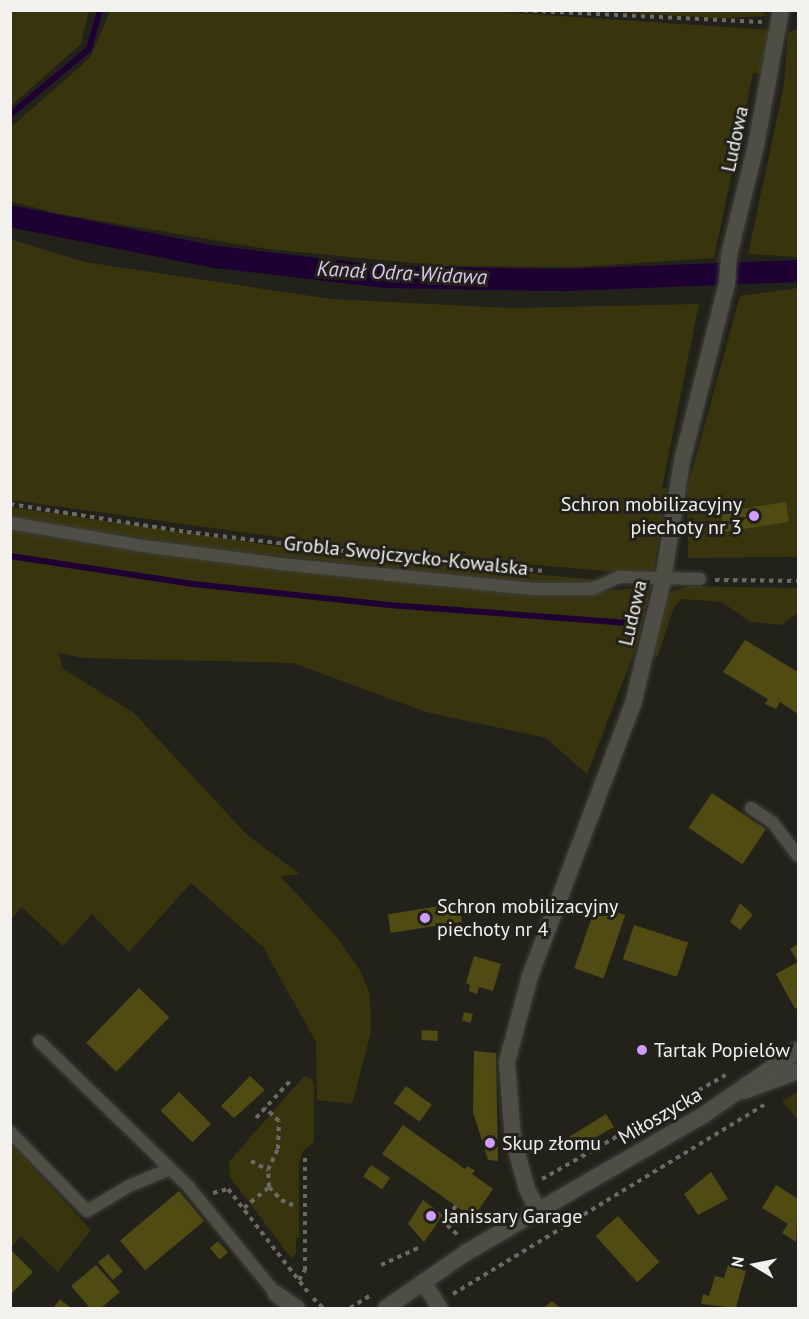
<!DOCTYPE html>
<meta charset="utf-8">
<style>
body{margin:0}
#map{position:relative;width:809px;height:1319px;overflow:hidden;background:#22211a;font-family:"PT Sans",sans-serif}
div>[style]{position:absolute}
.green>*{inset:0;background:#38350e}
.stream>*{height:6px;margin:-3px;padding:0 3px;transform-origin:3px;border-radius:3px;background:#1e0033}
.canal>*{height:22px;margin:-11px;padding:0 11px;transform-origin:11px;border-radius:11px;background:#1e0033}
.building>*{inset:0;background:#504b13;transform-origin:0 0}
.path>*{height:4px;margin-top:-2px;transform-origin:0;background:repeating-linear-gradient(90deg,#6b6a64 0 4.5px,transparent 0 9px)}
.roads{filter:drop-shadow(0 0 2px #3e3e38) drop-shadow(0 0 2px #3e3e38)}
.service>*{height:12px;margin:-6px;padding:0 6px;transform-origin:6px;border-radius:6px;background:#4e4e46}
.minor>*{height:16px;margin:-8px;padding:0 8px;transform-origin:8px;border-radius:8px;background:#4e4e46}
.tertiary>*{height:16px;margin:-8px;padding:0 8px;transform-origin:8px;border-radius:8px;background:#4e4e46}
.dots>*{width:16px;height:16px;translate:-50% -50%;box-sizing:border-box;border:3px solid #22211a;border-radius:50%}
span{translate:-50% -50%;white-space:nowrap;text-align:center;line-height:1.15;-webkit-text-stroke:6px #22211a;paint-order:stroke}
.street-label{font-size:20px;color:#f2f1ed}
.poi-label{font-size:20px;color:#f2f1ed}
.right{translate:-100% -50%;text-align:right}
.left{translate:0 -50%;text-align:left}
.water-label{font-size:21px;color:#dbc6f0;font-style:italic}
.frame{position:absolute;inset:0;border:12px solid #f2f1ed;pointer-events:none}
.north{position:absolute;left:725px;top:1235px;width:60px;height:60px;-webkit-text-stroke:4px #22211a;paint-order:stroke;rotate:280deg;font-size:16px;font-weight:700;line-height:24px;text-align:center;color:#f2f1ed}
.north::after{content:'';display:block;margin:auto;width:21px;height:27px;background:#f2f1ed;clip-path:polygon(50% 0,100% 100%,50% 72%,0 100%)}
</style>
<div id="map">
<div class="green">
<div style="clip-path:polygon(11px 10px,89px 11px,81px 44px,11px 106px)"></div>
<div style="clip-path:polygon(469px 10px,771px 30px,762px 74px,753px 73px,714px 258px,579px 267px,443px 266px,267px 249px,54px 213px,11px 201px,10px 128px,90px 58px,110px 11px)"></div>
<div style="clip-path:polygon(761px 11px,768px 16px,716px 18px,600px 11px)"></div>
<div style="clip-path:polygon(794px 30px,798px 30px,798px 257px,748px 254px,784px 85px,788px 33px)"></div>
<div style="clip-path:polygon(10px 239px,85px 262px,331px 299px,512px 308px,699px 304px,662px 488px,667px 488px,654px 569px,639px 574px,379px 551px,11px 500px)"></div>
<div style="clip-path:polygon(798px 288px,798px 557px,688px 558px,687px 489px,740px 296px)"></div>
<div style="clip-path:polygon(10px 507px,318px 552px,596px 580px,595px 583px,532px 584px,207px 548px,11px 518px)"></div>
<div style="clip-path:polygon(11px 530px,118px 548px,532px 596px,651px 587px,636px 648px,587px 774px,546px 738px,426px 712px,293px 663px,83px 658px,59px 653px,62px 668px,134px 713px,247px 835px,300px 874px,280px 876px,337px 937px,361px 972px,370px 995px,371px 1032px,352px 1104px,317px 1100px,316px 1042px,263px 947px,191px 883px,129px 952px,92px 914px,63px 946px,22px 907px,11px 919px)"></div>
<div style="clip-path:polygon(688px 586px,798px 588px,798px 613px,781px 625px,750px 622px,722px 602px,682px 599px,674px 607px,658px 656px,650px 655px,664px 594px)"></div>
<div style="clip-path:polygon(304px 1076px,312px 1079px,314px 1086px,314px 1142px,303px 1151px,299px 1163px,299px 1238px,296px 1238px,296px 1254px,291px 1258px,230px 1177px,229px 1162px)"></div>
<div style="clip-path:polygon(798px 1092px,798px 1120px,782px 1101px)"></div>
<div style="clip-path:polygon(11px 1143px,91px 1230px,58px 1272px,21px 1236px,11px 1247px)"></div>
</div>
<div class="stream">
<div style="left:10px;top:115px;width:103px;rotate:-39.9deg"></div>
<div style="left:89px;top:49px;width:41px;rotate:-74.2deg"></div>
<div style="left:10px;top:556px;width:185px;rotate:8.7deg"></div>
<div style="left:193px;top:584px;width:197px;rotate:6.1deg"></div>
<div style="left:389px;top:605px;width:240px;rotate:4.3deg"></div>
</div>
<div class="canal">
<div style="left:10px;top:216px;width:210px;rotate:11.3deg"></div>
<div style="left:216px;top:257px;width:171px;rotate:6.7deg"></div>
<div style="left:386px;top:277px;width:179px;rotate:1deg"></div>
<div style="left:565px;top:280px;width:233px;rotate:-2.2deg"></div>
</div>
<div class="building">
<div style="left:786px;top:502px;width:20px;height:66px;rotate:81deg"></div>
<div style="clip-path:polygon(745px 640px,798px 672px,798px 714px,780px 702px,776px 709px,765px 704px,768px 699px,723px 672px)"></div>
<div style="left:712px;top:793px;width:65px;height:42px;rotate:34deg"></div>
<div style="left:459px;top:903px;width:19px;height:72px;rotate:81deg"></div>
<div style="clip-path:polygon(740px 903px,753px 915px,740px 930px,730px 922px)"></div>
<div style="left:596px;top:905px;width:31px;height:67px;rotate:19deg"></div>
<div style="left:634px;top:925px;width:57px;height:36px;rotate:18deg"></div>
<div style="clip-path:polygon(798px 944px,798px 1007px,795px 1009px,776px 974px,798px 962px,790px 949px)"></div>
<div style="clip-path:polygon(474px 956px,501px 964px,493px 991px,479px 987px,477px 994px,469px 991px,470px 985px,466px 983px)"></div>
<div style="left:139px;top:988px;width:42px;height:76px;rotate:44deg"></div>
<div style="left:464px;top:1012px;width:9px;height:9px;rotate:13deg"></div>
<div style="left:422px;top:1030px;width:16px;height:10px;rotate:4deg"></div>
<div style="clip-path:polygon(474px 1051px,496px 1053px,498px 1161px,488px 1160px,473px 1112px)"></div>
<div style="clip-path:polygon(250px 1076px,265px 1090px,234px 1118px,221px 1106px)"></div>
<div style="left:406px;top:1086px;width:32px;height:21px;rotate:36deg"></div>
<div style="left:179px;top:1092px;width:45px;height:26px;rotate:45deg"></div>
<div style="clip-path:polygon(606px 1114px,614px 1127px,575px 1149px,569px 1137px)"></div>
<div style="clip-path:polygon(403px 1125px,465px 1169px,468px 1166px,475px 1171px,472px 1174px,493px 1189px,473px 1218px,382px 1154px)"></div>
<div style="left:371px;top:1165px;width:23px;height:14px;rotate:34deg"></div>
<div style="clip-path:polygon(711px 1172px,728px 1199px,698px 1215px,684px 1194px)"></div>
<div style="clip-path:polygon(776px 1185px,798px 1199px,796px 1242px,782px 1233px,788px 1224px,762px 1208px)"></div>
<div style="left:179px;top:1191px;width:39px;height:77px;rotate:50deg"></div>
<div style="clip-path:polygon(423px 1200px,443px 1215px,424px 1242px,408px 1224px)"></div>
<div style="left:618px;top:1216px;width:62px;height:30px;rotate:48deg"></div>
<div style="left:218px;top:1241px;width:15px;height:11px;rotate:48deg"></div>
<div style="clip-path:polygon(10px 1249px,33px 1272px,10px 1295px)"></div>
<div style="left:108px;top:1254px;width:23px;height:13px;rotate:50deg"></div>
<div style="clip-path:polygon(96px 1265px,120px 1292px,101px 1308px,90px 1308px,71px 1286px)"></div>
<div style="clip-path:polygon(728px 1265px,746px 1271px,736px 1308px,701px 1304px,703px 1294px,709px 1296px,715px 1276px,724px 1278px)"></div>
<div style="clip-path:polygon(60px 1299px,71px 1308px,53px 1308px)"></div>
<div style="clip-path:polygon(552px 1301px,560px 1308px,543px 1308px,546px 1306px)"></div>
</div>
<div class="path">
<div style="left:515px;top:10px;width:247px;rotate:2.8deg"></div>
<div style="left:10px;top:504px;width:179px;rotate:9deg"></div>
<div style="left:187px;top:532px;width:183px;rotate:6.9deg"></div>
<div style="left:457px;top:563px;width:88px;rotate:5.2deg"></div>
<div style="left:715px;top:580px;width:83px;rotate:0.7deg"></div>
<div style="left:256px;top:1118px;width:50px;rotate:-47.4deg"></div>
<div style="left:251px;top:1161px;width:19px;rotate:28deg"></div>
<div style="left:542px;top:1179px;width:211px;rotate:-29.5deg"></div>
<div style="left:269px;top:1187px;width:18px;rotate:47deg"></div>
<div style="left:281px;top:1200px;width:13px;rotate:23deg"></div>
<div style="left:213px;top:1193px;width:16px;rotate:-15deg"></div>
<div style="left:228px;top:1189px;width:130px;rotate:52.2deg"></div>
<div style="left:456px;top:1206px;width:6px;rotate:129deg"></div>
<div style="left:452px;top:1211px;width:26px;rotate:40deg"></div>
<div style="left:244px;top:1208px;width:33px;rotate:-40deg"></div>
<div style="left:269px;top:1187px;width:17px;rotate:-93deg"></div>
<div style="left:268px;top:1170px;width:23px;rotate:-65deg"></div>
<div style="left:278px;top:1149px;width:28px;rotate:-88deg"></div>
<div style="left:279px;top:1121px;width:19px;rotate:-137deg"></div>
<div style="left:447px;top:1225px;width:16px;rotate:43deg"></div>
<div style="left:381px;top:1265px;width:41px;rotate:-24.7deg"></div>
<div style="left:299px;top:1280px;width:12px;rotate:-59deg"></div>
<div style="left:305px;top:1270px;width:115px;rotate:-90deg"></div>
<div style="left:453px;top:1294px;width:364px;rotate:-31.3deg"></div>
<div style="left:313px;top:1298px;width:14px;rotate:45deg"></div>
<div style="left:350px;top:1308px;width:26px;rotate:-32deg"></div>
</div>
<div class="roads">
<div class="service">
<div style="left:10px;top:523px;width:129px;rotate:9.8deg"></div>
<div style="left:137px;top:545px;width:145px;rotate:7.5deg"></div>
<div style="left:281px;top:564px;width:250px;rotate:5.7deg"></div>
<div style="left:530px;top:589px;width:62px"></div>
<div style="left:592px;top:589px;width:30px;rotate:-24deg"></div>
<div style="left:619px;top:577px;width:81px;rotate:1.4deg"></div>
<div style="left:751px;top:808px;width:27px;rotate:34deg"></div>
<div style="left:773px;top:823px;width:41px;rotate:52.9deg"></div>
<div style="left:39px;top:1041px;width:208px;rotate:44.2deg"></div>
<div style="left:188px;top:1186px;width:139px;rotate:50.8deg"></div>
<div style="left:10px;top:1132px;width:110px;rotate:45.7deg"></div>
<div style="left:87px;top:1211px;width:49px;rotate:-30.8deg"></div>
<div style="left:129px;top:1186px;width:44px;rotate:-22.5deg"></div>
</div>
<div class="minor">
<div style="left:537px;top:1209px;width:22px;rotate:-117deg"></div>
<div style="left:527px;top:1189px;width:52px;rotate:-105.6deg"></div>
<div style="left:513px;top:1139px;width:77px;rotate:-94.5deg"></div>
<div style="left:507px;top:1062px;width:89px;rotate:-75deg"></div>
<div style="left:530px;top:976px;width:291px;rotate:-69.3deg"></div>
<div style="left:633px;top:704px;width:128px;rotate:-76.4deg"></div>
<div style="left:663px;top:580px;width:121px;rotate:-80.9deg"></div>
<div style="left:682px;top:461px;width:184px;rotate:-75.8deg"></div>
<div style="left:727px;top:283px;width:28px;rotate:-86deg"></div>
<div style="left:729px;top:255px;width:113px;rotate:-76.2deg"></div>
<div style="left:756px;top:145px;width:137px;rotate:-79.5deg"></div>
<div style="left:423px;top:1282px;width:31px;rotate:57deg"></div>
<div style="left:276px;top:1294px;width:25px;rotate:34deg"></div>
</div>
<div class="tertiary">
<div style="left:744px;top:1091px;width:58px;rotate:-20.3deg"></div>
<div style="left:386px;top:1308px;width:98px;rotate:-34.7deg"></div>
<div style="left:467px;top:1252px;width:275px;rotate:-30.1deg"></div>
<div style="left:705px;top:1114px;width:113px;rotate:-34.5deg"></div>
</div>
</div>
<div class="dots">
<div style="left:754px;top:516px;background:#d09dff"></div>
<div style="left:425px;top:918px;background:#d09dff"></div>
<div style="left:642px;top:1050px;background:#d09dff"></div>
<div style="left:490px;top:1143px;background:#d09dff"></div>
<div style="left:431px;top:1216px;background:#d09dff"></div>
</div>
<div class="street-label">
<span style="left:735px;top:139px;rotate:-78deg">Ludowa</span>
<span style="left:406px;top:556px;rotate:6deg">Grobla Swojczycko-Kowalska</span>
<span style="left:633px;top:613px;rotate:-77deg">Ludowa</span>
<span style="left:660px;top:1116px;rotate:-30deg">Miłoszycka</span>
</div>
<div class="poi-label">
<span class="right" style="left:742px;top:516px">Schron mobilizacyjny<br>piechoty nr 3</span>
<span class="left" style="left:437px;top:918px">Schron mobilizacyjny<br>piechoty nr 4</span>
<span class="left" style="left:654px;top:1050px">Tartak Popielów</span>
<span class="left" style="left:502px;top:1143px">Skup złomu</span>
<span class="left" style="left:443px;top:1216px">Janissary Garage</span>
</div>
<div class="water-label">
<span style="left:402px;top:273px;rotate:3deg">Kanał Odra-Widawa</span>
</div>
<div class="frame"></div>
<div class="north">N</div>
</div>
